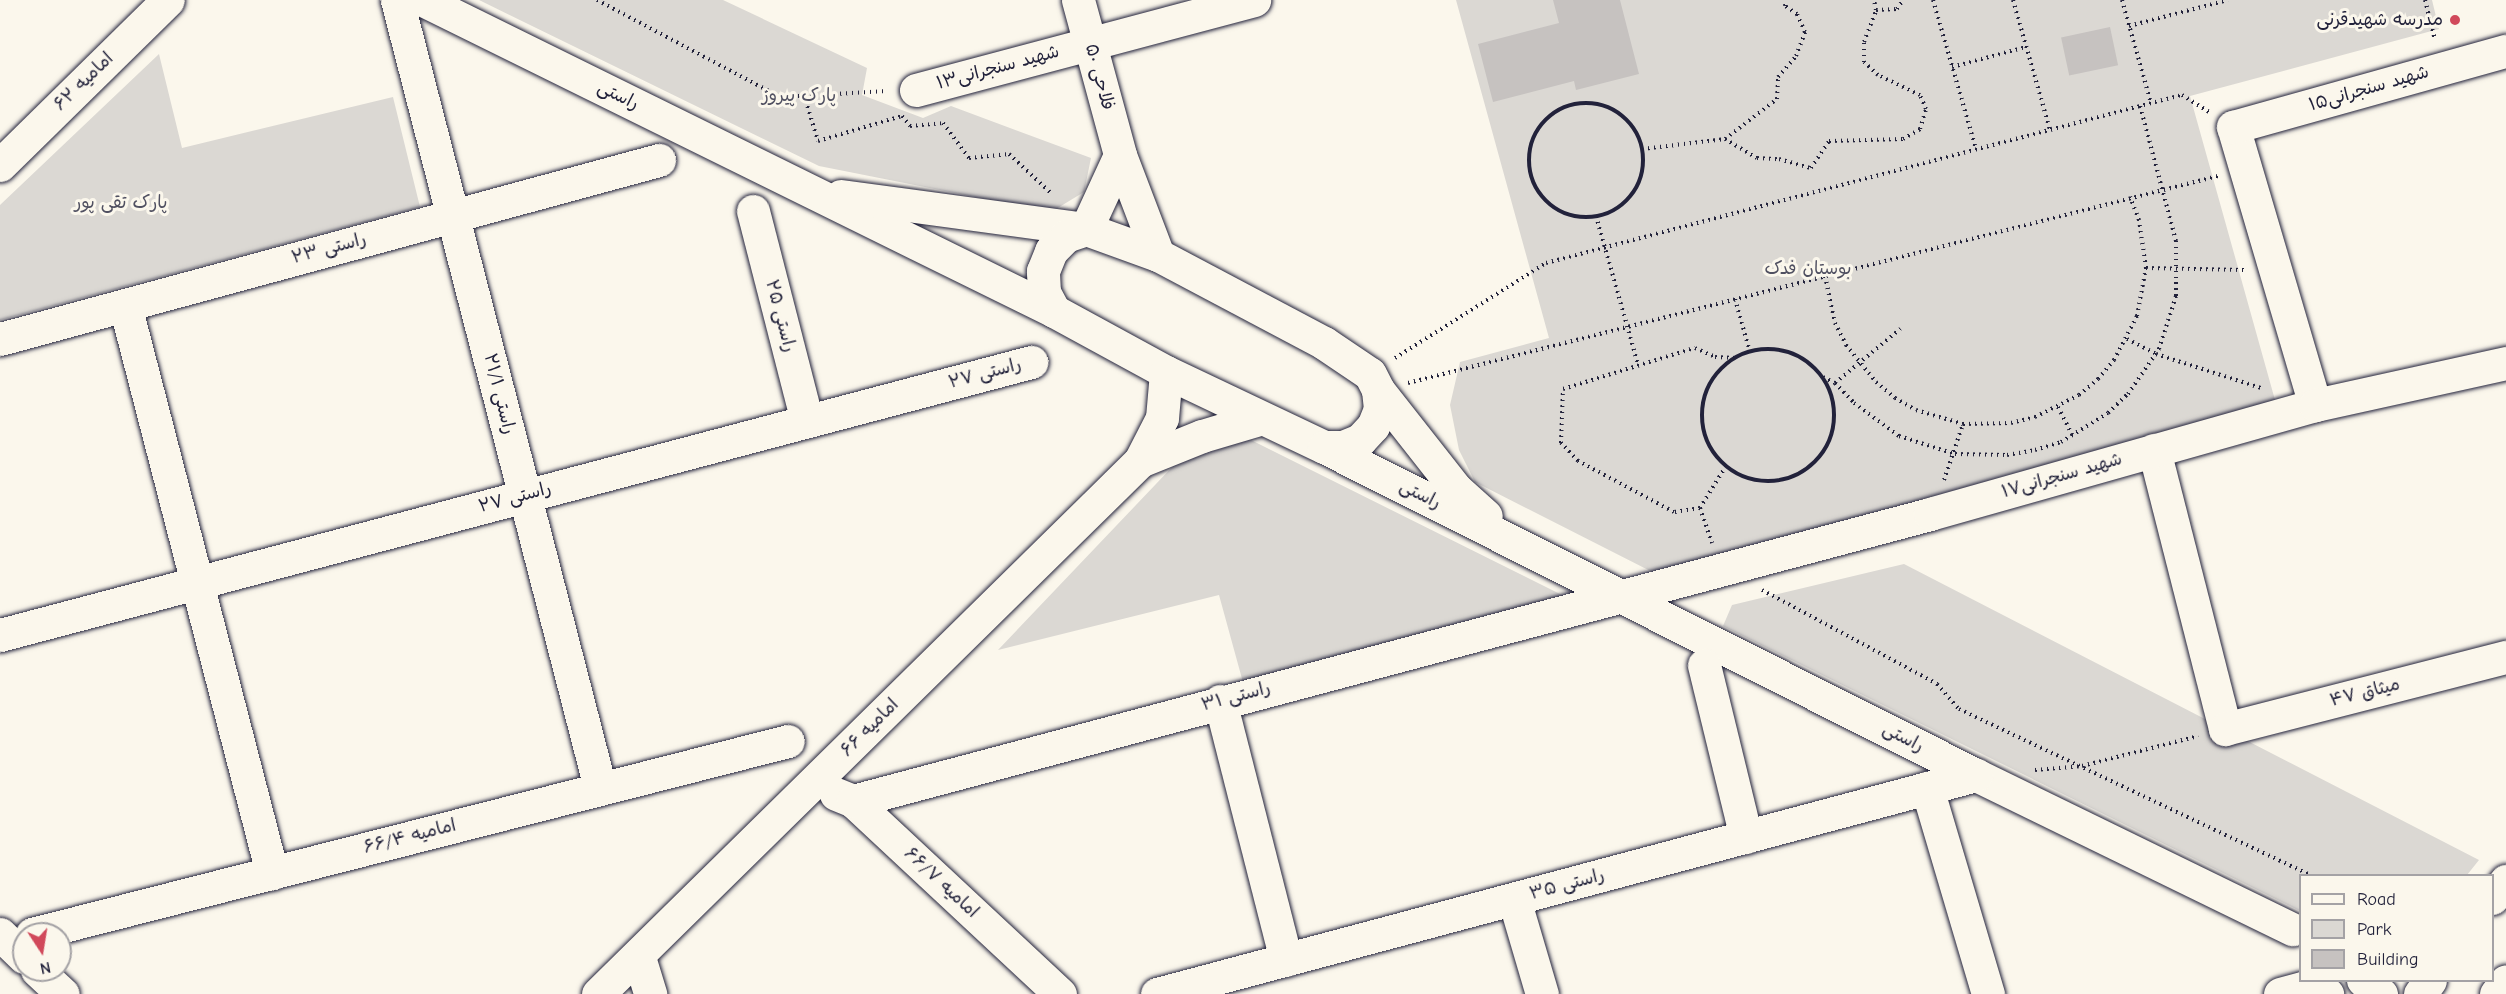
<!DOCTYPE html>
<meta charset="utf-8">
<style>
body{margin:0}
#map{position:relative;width:2506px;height:994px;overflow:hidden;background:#fbf7ec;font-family:"Comic Neue","Playpen Sans Arabic",sans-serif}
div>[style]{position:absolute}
.green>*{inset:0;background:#dbd8d3}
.building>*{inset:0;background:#c6c2c0;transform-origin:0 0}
.path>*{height:4px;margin-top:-2px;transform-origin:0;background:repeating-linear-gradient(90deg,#22223b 0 1.5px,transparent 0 6px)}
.path>.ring{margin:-2px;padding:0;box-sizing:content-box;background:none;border:4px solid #22223b;border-radius:50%}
.roads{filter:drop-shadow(0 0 2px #22223b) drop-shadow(0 0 2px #22223b)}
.minor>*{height:33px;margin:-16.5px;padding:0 16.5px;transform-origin:16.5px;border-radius:16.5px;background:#fbf7ec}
.highway>*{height:33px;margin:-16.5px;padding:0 16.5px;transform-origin:16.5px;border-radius:16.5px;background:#fbf7ec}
.dots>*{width:16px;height:16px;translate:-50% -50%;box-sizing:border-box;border:3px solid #fbf7ec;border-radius:50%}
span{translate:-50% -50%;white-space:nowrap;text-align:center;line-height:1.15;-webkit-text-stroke:6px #fbf7ec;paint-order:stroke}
.poi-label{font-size:18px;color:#22223b}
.right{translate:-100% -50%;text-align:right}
.street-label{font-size:18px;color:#22223b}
.park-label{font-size:18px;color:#505061}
.legend{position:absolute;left:2299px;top:874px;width:195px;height:108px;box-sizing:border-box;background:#fbf7ec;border:2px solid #a4a2a5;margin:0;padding:8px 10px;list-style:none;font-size:18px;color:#22223b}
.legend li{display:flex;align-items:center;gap:12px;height:30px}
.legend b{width:30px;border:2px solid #a4a2a5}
.north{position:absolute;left:12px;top:922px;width:60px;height:60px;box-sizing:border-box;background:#fbf7ec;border:2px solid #a4a2a5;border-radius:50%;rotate:168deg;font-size:16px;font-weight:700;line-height:24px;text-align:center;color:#22223b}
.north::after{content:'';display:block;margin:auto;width:21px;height:27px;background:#d1495b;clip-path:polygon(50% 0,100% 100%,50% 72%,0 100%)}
</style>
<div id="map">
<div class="green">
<div style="clip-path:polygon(479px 0,723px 0,867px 68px,862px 95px,923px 118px,951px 106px,1091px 158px,1084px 192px,1051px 212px,819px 166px)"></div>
<div style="clip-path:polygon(1456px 0,2432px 0,2439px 29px,2190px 96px,2275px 400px,1670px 581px,1475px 482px,1459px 450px,1450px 405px,1460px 362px,1549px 338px)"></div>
<div style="clip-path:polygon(159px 54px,182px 148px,393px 97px,420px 207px,0 320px,0 205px)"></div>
<div style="clip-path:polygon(1249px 439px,1586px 607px,1247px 697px,1219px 595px,998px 650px,1175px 464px)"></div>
<div style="clip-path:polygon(1904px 564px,2479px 860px,2467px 875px,2300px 876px,2300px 911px,1723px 626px,1732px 605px)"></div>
</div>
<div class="building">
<div style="clip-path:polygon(1553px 0,1620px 0,1639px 74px,1576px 90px,1574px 81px,1493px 102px,1478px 44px,1559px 23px)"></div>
<div style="left:2110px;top:27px;width:39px;height:50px;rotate:78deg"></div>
</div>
<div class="path">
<div style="left:597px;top:0;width:207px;rotate:27.9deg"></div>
<div style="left:780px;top:97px;width:107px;rotate:-3.2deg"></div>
<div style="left:1933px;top:0;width:155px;rotate:73.9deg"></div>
<div style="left:2013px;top:0;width:135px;rotate:74.1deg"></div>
<div style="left:2122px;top:0;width:107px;rotate:74.3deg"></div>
<div style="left:2425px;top:0;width:41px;rotate:76deg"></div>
<div style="left:1876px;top:10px;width:21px;rotate:-3deg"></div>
<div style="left:1897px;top:9px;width:11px;rotate:-56deg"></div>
<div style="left:2129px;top:26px;width:102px;rotate:-14.7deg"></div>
<div style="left:1952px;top:67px;width:77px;rotate:-15.1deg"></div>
<div style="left:804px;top:95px;width:48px;rotate:73.1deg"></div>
<div style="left:818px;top:141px;width:88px;rotate:-16.6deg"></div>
<div style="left:902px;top:116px;width:13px;rotate:51deg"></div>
<div style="left:910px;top:126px;width:33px;rotate:-5deg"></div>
<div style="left:943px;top:123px;width:44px;rotate:53.4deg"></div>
<div style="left:969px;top:158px;width:40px;rotate:-5.7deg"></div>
<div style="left:1009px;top:154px;width:59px;rotate:42.9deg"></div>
<div class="ring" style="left:1529px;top:103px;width:110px;height:110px"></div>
<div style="left:1725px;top:139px;width:37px;rotate:31deg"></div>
<div style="left:1757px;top:158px;width:22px;rotate:3deg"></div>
<div style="left:1779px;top:159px;width:33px;rotate:16deg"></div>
<div style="left:1811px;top:168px;width:32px;rotate:-56deg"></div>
<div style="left:1829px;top:141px;width:74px;rotate:-1.5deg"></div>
<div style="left:1903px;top:139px;width:20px;rotate:-30deg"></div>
<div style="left:1920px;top:129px;width:21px;rotate:-73deg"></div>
<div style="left:1926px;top:109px;width:15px;rotate:-113deg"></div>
<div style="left:1920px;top:95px;width:47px;rotate:-154.5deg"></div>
<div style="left:1878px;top:75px;width:19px;rotate:-137deg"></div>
<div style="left:1864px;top:62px;width:20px;rotate:-90deg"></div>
<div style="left:1864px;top:42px;width:34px;rotate:-69deg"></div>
<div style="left:1876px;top:10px;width:10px;rotate:-101deg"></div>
<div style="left:1642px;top:149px;width:84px;rotate:-6.9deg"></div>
<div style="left:1725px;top:139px;width:66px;rotate:-37.6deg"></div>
<div style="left:1777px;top:99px;width:22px;rotate:-87deg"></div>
<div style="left:1778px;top:77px;width:28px;rotate:-49deg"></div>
<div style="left:1796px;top:56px;width:26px;rotate:-69deg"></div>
<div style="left:1805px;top:32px;width:20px;rotate:-114deg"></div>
<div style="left:1797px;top:14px;width:14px;rotate:-146deg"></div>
<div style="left:1785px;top:6px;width:6px;rotate:-81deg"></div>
<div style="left:1596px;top:216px;width:154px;rotate:74.2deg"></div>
<div style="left:2146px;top:268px;width:98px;rotate:1.2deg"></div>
<div style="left:1825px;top:276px;width:48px;rotate:78deg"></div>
<div style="left:1835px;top:323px;width:25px;rotate:63deg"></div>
<div style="left:1846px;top:345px;width:48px;rotate:51deg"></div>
<div style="left:1876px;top:382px;width:25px;rotate:40deg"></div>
<div style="left:1895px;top:398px;width:24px;rotate:30deg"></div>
<div style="left:1916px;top:410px;width:49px;rotate:16.6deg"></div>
<div style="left:1963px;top:424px;width:48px;rotate:-1.2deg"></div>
<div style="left:2011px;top:423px;width:25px;rotate:-14deg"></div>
<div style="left:2035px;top:417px;width:49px;rotate:-26.6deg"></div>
<div style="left:2079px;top:395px;width:25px;rotate:-40deg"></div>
<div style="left:2098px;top:379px;width:25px;rotate:-50deg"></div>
<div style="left:2114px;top:360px;width:50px;rotate:-62.4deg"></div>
<div style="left:2137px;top:316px;width:49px;rotate:-79.4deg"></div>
<div style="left:2146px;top:268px;width:49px;rotate:-98.3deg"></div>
<div style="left:2139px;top:220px;width:25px;rotate:-111deg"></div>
<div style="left:1735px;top:299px;width:55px;rotate:74.2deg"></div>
<div style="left:2127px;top:339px;width:33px;rotate:27deg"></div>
<div style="left:2156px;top:354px;width:110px;rotate:17.9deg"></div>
<div class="ring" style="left:1702px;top:349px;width:128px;height:128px"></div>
<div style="left:1395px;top:358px;width:178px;rotate:-32.2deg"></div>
<div style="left:1546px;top:263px;width:658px;rotate:-14.8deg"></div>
<div style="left:2182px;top:95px;width:32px;rotate:32deg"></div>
<div style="left:1823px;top:377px;width:13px;rotate:27deg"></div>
<div style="left:1835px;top:383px;width:85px;rotate:-39.7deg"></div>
<div style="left:1408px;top:383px;width:836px;rotate:-14.34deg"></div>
<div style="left:1835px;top:383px;width:28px;rotate:46deg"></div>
<div style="left:1854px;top:403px;width:56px;rotate:36.3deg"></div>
<div style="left:1899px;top:436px;width:59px;rotate:17.8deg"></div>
<div style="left:1955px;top:454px;width:52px;rotate:1.1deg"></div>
<div style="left:2007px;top:455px;width:28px;rotate:-10deg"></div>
<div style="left:2035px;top:450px;width:27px;rotate:-17deg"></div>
<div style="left:2061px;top:442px;width:55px;rotate:-31.7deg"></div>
<div style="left:2108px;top:413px;width:28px;rotate:-44deg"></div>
<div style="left:2128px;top:394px;width:55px;rotate:-55.4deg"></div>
<div style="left:2159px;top:349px;width:56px;rotate:-72.2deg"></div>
<div style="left:2176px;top:296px;width:55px;rotate:-90deg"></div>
<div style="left:2176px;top:241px;width:140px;rotate:-104.9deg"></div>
<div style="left:2058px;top:407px;width:33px;rotate:63deg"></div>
<div style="left:1726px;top:466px;width:49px;rotate:121.8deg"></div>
<div style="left:1700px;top:508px;width:26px;rotate:171deg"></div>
<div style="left:1674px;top:512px;width:109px;rotate:-152deg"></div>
<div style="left:1578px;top:461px;width:25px;rotate:-133deg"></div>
<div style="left:1561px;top:443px;width:54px;rotate:-87.9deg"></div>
<div style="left:1563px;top:389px;width:138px;rotate:-17.3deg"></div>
<div style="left:1695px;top:348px;width:22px;rotate:24deg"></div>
<div style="left:1715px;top:357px;width:21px;rotate:3deg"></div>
<div style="left:1944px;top:480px;width:59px;rotate:-71.3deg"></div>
<div style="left:1700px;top:508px;width:37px;rotate:71deg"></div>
<div style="left:1762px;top:590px;width:199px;rotate:28.2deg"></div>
<div style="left:1937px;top:684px;width:33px;rotate:49deg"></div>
<div style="left:1959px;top:709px;width:391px;rotate:25.3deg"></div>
<div style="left:2035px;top:770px;width:47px;rotate:-4.9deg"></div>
<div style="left:2082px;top:766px;width:120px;rotate:-14.5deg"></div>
</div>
<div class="roads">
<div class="minor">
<div style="left:397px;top:0;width:814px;rotate:75.55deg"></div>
<div style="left:423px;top:0;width:703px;rotate:26.24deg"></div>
<div style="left:1078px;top:0;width:161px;rotate:74.8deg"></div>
<div style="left:1120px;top:155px;width:107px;rotate:69.2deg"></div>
<div style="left:916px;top:90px;width:350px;rotate:-14.9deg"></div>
<div style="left:0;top:165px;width:235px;rotate:-44.5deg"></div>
<div style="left:841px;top:196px;width:247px;rotate:7.7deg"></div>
<div style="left:1086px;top:229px;width:81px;rotate:-65.3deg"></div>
<div style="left:753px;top:211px;width:217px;rotate:75.6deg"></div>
<div style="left:1086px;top:229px;width:77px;rotate:19.9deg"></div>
<div style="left:1158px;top:255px;width:188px;rotate:27.9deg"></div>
<div style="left:1324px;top:343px;width:55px;rotate:34deg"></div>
<div style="left:1370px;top:374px;width:18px;rotate:63deg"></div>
<div style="left:1378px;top:390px;width:19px;rotate:84deg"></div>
<div style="left:1380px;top:409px;width:18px;rotate:112deg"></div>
<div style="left:1373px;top:426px;width:19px;rotate:133deg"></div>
<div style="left:1360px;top:440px;width:18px;rotate:158deg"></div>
<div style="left:1343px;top:447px;width:19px;rotate:180deg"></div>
<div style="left:1324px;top:447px;width:175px;rotate:-154.6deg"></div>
<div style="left:1166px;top:372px;width:128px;rotate:-151.4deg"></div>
<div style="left:1054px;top:311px;width:21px;rotate:-118deg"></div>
<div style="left:1044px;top:292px;width:21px;rotate:-93deg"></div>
<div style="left:1043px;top:271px;width:22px;rotate:-68deg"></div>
<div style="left:1051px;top:251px;width:21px;rotate:-45deg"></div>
<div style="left:1066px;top:236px;width:21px;rotate:-19deg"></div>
<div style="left:125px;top:305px;width:587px;rotate:75.49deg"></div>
<div style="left:0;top:339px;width:683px;rotate:-15.2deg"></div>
<div style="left:1378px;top:390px;width:126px;rotate:51.8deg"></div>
<div style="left:1456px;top:489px;width:40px;rotate:42deg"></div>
<div style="left:2315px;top:405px;width:290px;rotate:-106.4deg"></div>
<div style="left:2233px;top:127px;width:283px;rotate:-15.6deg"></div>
<div style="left:1324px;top:447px;width:730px;rotate:26.71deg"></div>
<div style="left:1976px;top:775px;width:352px;rotate:26deg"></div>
<div style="left:2154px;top:450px;width:288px;rotate:75.7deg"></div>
<div style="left:2225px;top:729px;width:290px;rotate:-14.4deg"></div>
<div style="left:1140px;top:461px;width:67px;rotate:-22deg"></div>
<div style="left:1202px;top:436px;width:59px;rotate:-16.6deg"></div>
<div style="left:0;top:635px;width:1067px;rotate:-14.83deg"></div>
<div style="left:1704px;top:665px;width:177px;rotate:76.3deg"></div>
<div style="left:1220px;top:701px;width:267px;rotate:75.7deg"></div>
<div style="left:1927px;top:788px;width:215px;rotate:73.5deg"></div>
<div style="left:836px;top:794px;width:18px;rotate:22deg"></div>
<div style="left:853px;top:801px;width:283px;rotate:43deg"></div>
<div style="left:853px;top:801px;width:1115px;rotate:-14.92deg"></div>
<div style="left:1930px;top:514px;width:400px;rotate:-15.8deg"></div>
<div style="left:2315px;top:405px;width:196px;rotate:-12.4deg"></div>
<div style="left:2492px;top:898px;width:22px;rotate:-51deg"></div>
<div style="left:1514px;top:899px;width:99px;rotate:73.6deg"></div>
<div style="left:0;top:934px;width:33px;rotate:44deg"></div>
<div style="left:32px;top:934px;width:780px;rotate:-14.32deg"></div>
<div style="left:639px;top:957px;width:39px;rotate:73deg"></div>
<div style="left:37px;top:970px;width:35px;rotate:43deg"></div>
<div style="left:2363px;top:980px;width:23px;rotate:38deg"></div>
<div style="left:598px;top:994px;width:760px;rotate:-44.52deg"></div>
<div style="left:1140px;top:461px;width:48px;rotate:-62.9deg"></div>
<div style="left:1162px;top:418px;width:46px;rotate:-85deg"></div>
<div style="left:1157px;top:994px;width:848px;rotate:-14.97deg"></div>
<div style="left:2280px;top:994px;width:24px;rotate:-15deg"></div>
<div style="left:2303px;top:988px;width:25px;rotate:14deg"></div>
<div style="left:2420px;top:994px;width:17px;rotate:-54deg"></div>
</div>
<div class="highway">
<div style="left:2496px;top:994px;width:16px;rotate:-52deg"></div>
</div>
</div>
<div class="dots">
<div style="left:2455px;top:20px;background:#d1495b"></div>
</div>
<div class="poi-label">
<span class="right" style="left:2443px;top:20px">مدرسه شهیدقرنی</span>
</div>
<div class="street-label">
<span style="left:998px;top:68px;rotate:-15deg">شهید سنجرانی۱۳</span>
<span style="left:1099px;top:77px;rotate:75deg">فلاحی ۵۰</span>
<span style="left:84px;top:82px;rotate:-44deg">امامیه ۶۲</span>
<span style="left:2369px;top:89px;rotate:-16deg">شهید سنجرانی۱۵</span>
<span style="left:618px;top:96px;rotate:26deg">راستی</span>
<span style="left:329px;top:249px;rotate:-15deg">راستی ۲۳</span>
<span style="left:780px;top:316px;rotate:75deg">راستی ۲۵</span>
<span style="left:985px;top:374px;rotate:-15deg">راستی ۲۷</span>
<span style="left:499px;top:394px;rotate:76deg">راستی ۲۱/۱</span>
<span style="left:2062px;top:476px;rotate:-16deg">شهید سنجرانی۱۷</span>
<span style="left:1420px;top:495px;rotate:26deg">راستی</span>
<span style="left:515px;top:498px;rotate:-15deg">راستی ۲۷</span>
<span style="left:2365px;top:693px;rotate:-14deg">میثاق ۴۷</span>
<span style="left:1236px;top:697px;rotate:-15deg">راستی ۳۱</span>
<span style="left:870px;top:728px;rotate:-45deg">امامیه ۶۶</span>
<span style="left:1903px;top:738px;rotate:27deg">راستی</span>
<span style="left:410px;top:837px;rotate:-14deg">امامیه ۶۶/۴</span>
<span style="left:941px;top:883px;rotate:43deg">امامیه ۶۶/۷</span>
<span style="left:1567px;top:885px;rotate:-15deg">راستی ۳۵</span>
</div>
<div class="park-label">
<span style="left:799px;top:96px">پارک پیروز</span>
<span style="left:121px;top:203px">پارک تقی پور</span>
<span style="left:1808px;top:269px">بوستان فدک</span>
</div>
<ul class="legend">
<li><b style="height:8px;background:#fbf7ec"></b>Road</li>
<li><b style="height:16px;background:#dbd8d3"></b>Park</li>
<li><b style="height:16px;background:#c6c2c0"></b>Building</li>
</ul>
<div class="north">N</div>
</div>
